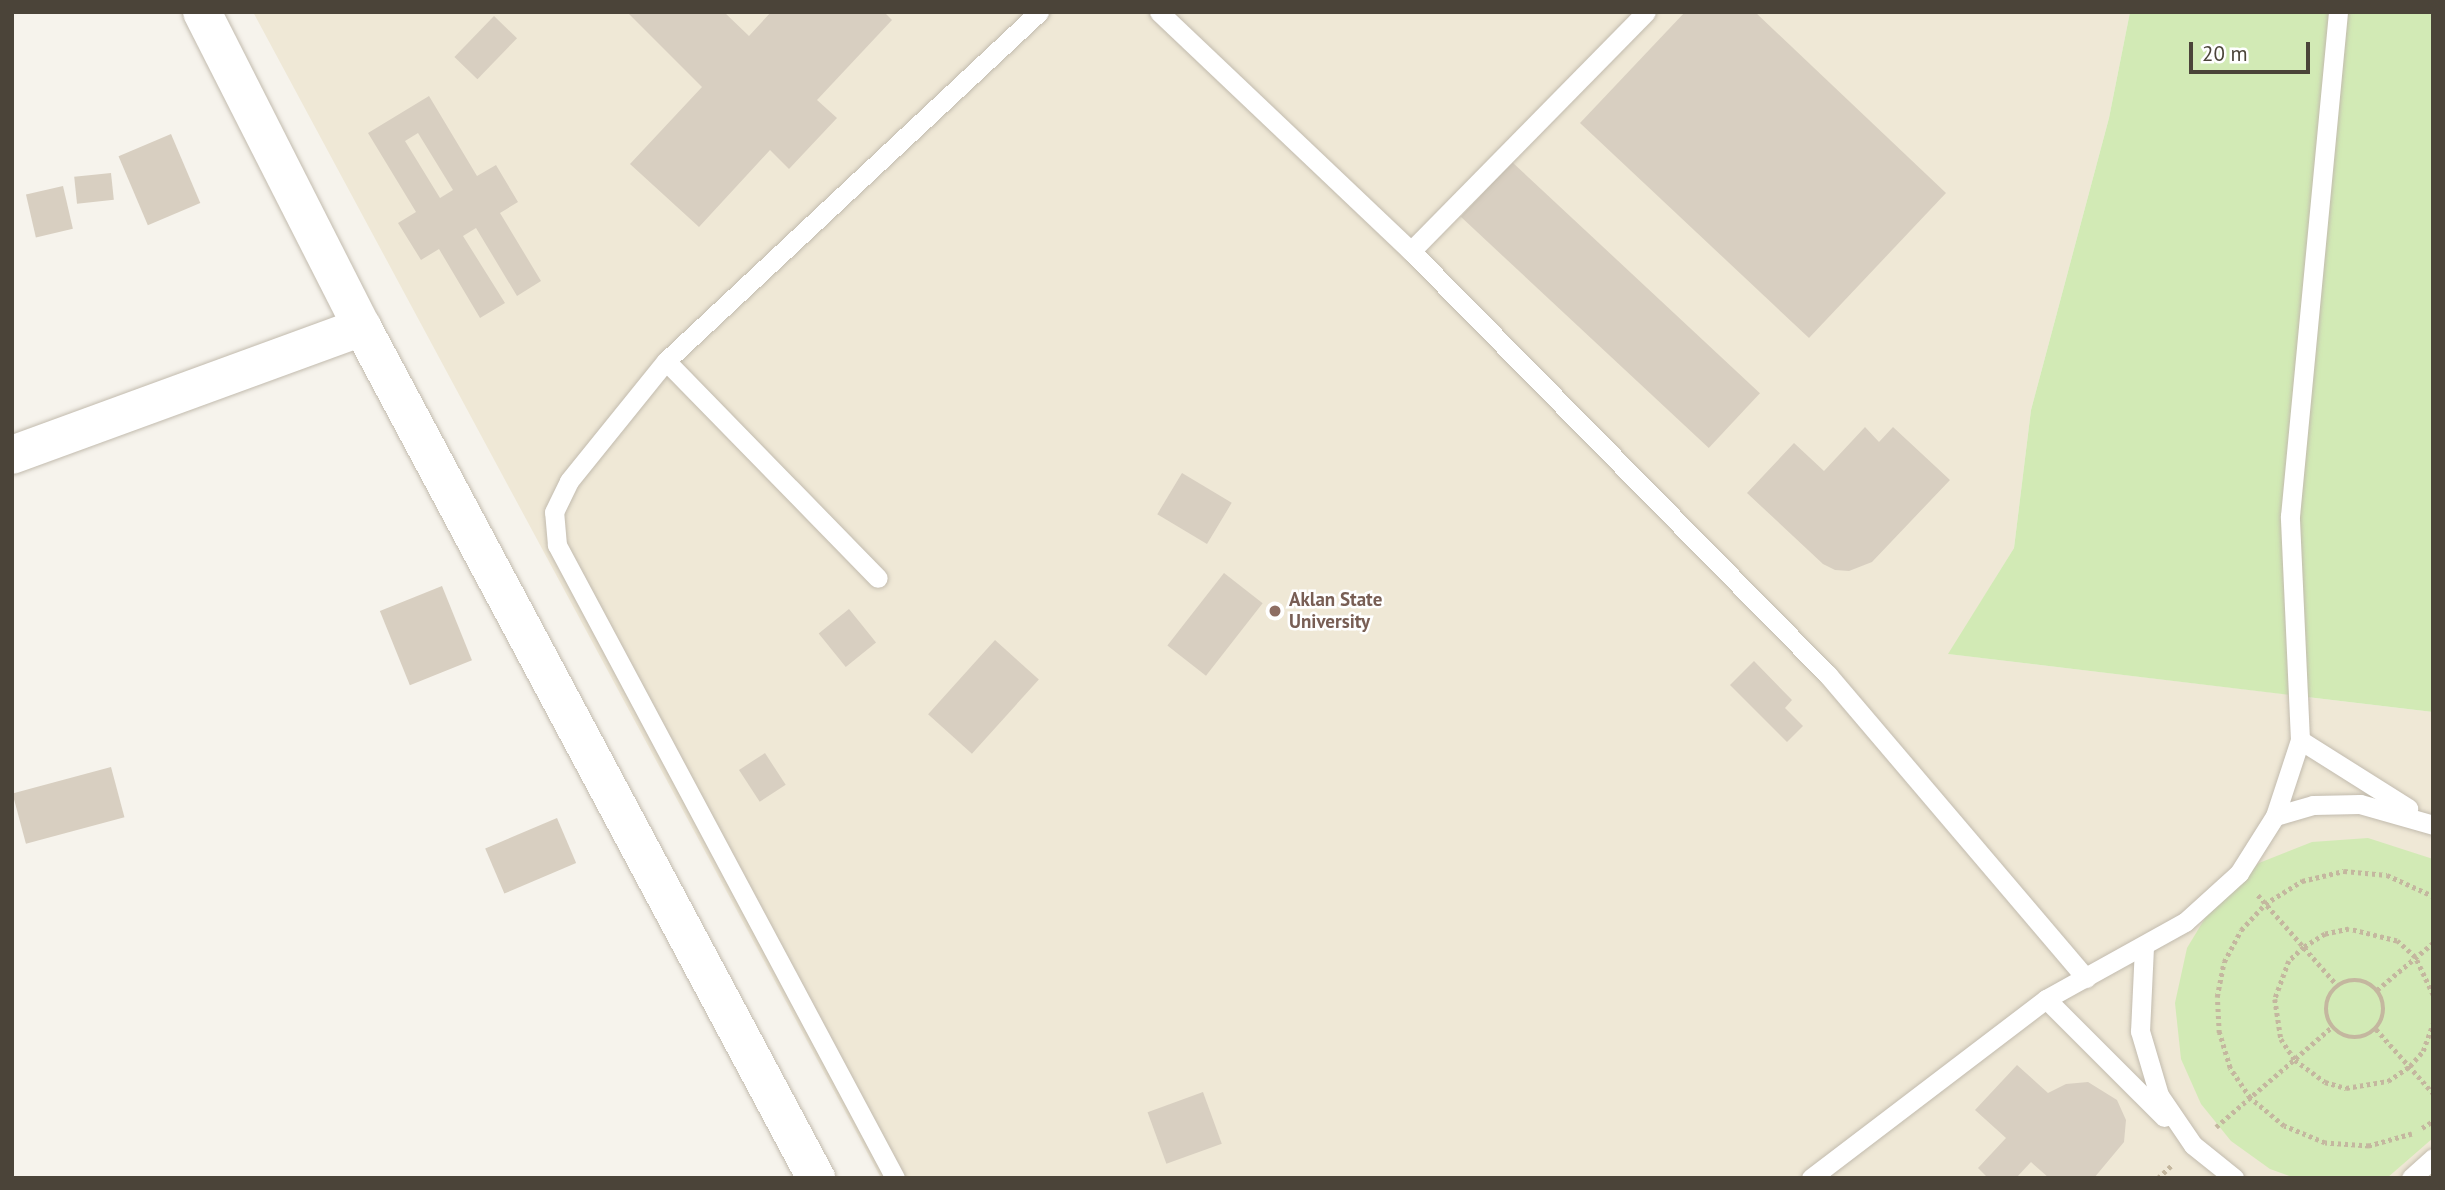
<!DOCTYPE html>
<style>
body{margin:0}
#map{position:relative;width:2445px;height:1190px;overflow:hidden;background:#f6f3ec;font-family:"PT Sans",sans-serif}
div>[style]{position:absolute}
.education>*{inset:0;background:#efe8d6}
.green>*{inset:0;background:#d2eab5}
.building>*{inset:0;background:#d8cfc1;transform-origin:0 0}
.path>*{height:4.5px;margin-top:-2.25px;transform-origin:0;background:repeating-linear-gradient(90deg,#c4b79f 0 3.5px,transparent 0 7px)}
.path>.ring{margin:-2.25px;padding:0;box-sizing:content-box;background:none;border:4.5px solid #c4b79f;border-radius:50%}
.roads{filter:drop-shadow(0 0 2px #c2bbae) drop-shadow(0 0 2px #c2bbae)}
.lane>*{height:19px;margin:-9.5px;padding:0 9.5px;transform-origin:9.5px;border-radius:9.5px;background:#fff}
.street>*{height:38px;margin:-19px;padding:0 19px;transform-origin:19px;border-radius:19px;background:#fff}
.dots>*{width:19px;height:19px;translate:-50% -50%;box-sizing:border-box;border:4px solid #fff;border-radius:50%}
span{translate:-50% -50%;white-space:nowrap;text-align:center;line-height:1.15;-webkit-text-stroke:5px #fff;paint-order:stroke}
.education-label{font-size:19px;color:#785e54;font-weight:700}
.left{translate:0 -50%;text-align:left}
.frame{position:absolute;inset:0;border:14px solid #4b4439;pointer-events:none}
.scale{position:absolute;left:2189px;top:42px;width:121px;height:32px;box-sizing:border-box;border:4px solid #4b4439;border-top:0;padding-left:9px;font-size:21px;line-height:24px;white-space:nowrap;color:#4b4439;-webkit-text-stroke:5px #fff;paint-order:stroke}
</style>
<div id="map">
<div class="education">
<div style="clip-path:polygon(253px 12px,2130px 12px,2109px 118px,2031px 410px,2014px 548px,1949px 654px,2433px 712px,2433px 1178px,881px 1178px)"></div>
</div>
<div class="green">
<div style="clip-path:polygon(2130px 12px,2433px 12px,2433px 712px,1948px 654px,2014px 548px,2031px 410px,2109px 118px)"></div>
<div style="clip-path:polygon(2368px 838px,2433px 859px,2433px 1138px,2387px 1178px,2295px 1178px,2270px 1169px,2231px 1141px,2201px 1104px,2181px 1059px,2175px 1003px,2187px 948px,2216px 900px,2259px 863px,2312px 842px)"></div>
</div>
<div class="building">
<div style="clip-path:polygon(627px 12px,724px 12px,749px 36px,771px 12px,884px 12px,892px 20px,817px 100px,837px 118px,789px 169px,770px 150px,699px 227px,630px 164px,702px 87px)"></div>
<div style="clip-path:polygon(1685px 12px,1755px 12px,1946px 193px,1809px 338px,1580px 123px)"></div>
<div style="left:494px;top:16px;width:32px;height:57px;rotate:44deg"></div>
<div style="clip-path:polygon(evenodd,429px 96px,477px 176px,496px 165px,518px 202px,500px 213px,541px 281px,517px 296px,476px 228px,463px 236px,505px 303px,480px 318px,439px 249px,421px 260px,398px 223px,416px 212px,368px 133px,429px 96px,418px 133px,453px 190px,440px 198px,405px 141px,418px 133px)"></div>
<div style="left:171px;top:134px;width:75px;height:57px;rotate:67deg"></div>
<div style="left:1512px;top:162px;width:339px;height:75px;rotate:43deg"></div>
<div style="left:111px;top:173px;width:27px;height:37px;rotate:84deg"></div>
<div style="left:63px;top:186px;width:44px;height:38px;rotate:77deg"></div>
<div style="clip-path:polygon(1865px 427px,1879px 442px,1893px 427px,1950px 480px,1872px 562px,1849px 571px,1835px 570px,1823px 564px,1747px 493px,1794px 443px,1824px 471px)"></div>
<div style="left:1182px;top:473px;width:58px;height:48px;rotate:31deg"></div>
<div style="left:1224px;top:573px;width:49px;height:92px;rotate:38deg"></div>
<div style="left:442px;top:586px;width:80px;height:67px;rotate:68deg"></div>
<div style="left:849px;top:609px;width:43px;height:39px;rotate:51deg"></div>
<div style="left:995px;top:640px;width:59px;height:100px;rotate:42deg"></div>
<div style="clip-path:polygon(1754px 661px,1792px 700px,1785px 708px,1803px 726px,1787px 742px,1730px 685px)"></div>
<div style="left:765px;top:753px;width:38px;height:31px;rotate:57deg"></div>
<div style="left:111px;top:767px;width:52px;height:102px;rotate:75deg"></div>
<div style="left:557px;top:818px;width:49px;height:78px;rotate:67deg"></div>
<div style="clip-path:polygon(2017px 1065px,2048px 1093px,2066px 1084px,2088px 1082px,2117px 1100px,2126px 1120px,2124px 1142px,2094px 1178px,2049px 1178px,2031px 1162px,2016px 1178px,1988px 1178px,1978px 1168px,2006px 1138px,1975px 1110px)"></div>
<div style="left:1203px;top:1092px;width:55px;height:59px;rotate:70deg"></div>
</div>
<div class="path">
<div style="left:2258px;top:895px;width:120px;rotate:48.7deg"></div>
<div class="ring" style="left:2326px;top:980px;width:53.5px;height:53.5px"></div>
<div style="left:2377px;top:990px;width:73px;rotate:-40deg"></div>
<div style="left:2433px;top:995px;width:42px;rotate:-115.3deg"></div>
<div style="left:2415px;top:957px;width:24px;rotate:-138deg"></div>
<div style="left:2397px;top:941px;width:49px;rotate:-166deg"></div>
<div style="left:2349px;top:929px;width:25px;rotate:168deg"></div>
<div style="left:2325px;top:934px;width:25px;rotate:148deg"></div>
<div style="left:2304px;top:947px;width:21px;rotate:137deg"></div>
<div style="left:2289px;top:961px;width:40px;rotate:110.2deg"></div>
<div style="left:2275px;top:999px;width:40px;rotate:81.5deg"></div>
<div style="left:2281px;top:1039px;width:25px;rotate:56deg"></div>
<div style="left:2295px;top:1060px;width:37px;rotate:36deg"></div>
<div style="left:2325px;top:1082px;width:22px;rotate:16deg"></div>
<div style="left:2346px;top:1088px;width:43px;rotate:-9.5deg"></div>
<div style="left:2388px;top:1081px;width:27px;rotate:-34deg"></div>
<div style="left:2410px;top:1066px;width:20px;rotate:-49deg"></div>
<div style="left:2423px;top:1051px;width:29px;rotate:-70deg"></div>
<div style="left:2376px;top:1029px;width:86px;rotate:48.3deg"></div>
<div style="left:2216px;top:1127px;width:153px;rotate:-40.8deg"></div>
<div style="left:2422px;top:1128px;width:13px;rotate:-32deg"></div>
<div style="left:2412px;top:1134px;width:45px;rotate:164.4deg"></div>
<div style="left:2369px;top:1146px;width:44px;rotate:-176.1deg"></div>
<div style="left:2325px;top:1143px;width:44px;rotate:-157.5deg"></div>
<div style="left:2284px;top:1126px;width:44px;rotate:-140.5deg"></div>
<div style="left:2250px;top:1098px;width:36px;rotate:-124deg"></div>
<div style="left:2230px;top:1068px;width:37px;rotate:-107deg"></div>
<div style="left:2219px;top:1033px;width:36px;rotate:-93deg"></div>
<div style="left:2217px;top:997px;width:36px;rotate:-79deg"></div>
<div style="left:2224px;top:962px;width:36px;rotate:-62deg"></div>
<div style="left:2241px;top:930px;width:35px;rotate:-47deg"></div>
<div style="left:2265px;top:904px;width:44px;rotate:-31.9deg"></div>
<div style="left:2302px;top:881px;width:43px;rotate:-13.4deg"></div>
<div style="left:2344px;top:871px;width:43px;rotate:5.3deg"></div>
<div style="left:2387px;top:875px;width:51px;rotate:24.5deg"></div>
<div style="left:2158px;top:1178px;width:19px;rotate:-43deg"></div>
</div>
<div class="roads">
<div class="lane">
<div style="left:1159px;top:12px;width:347px;rotate:43.5deg"></div>
<div style="left:1411px;top:251px;width:595px;rotate:45.48deg"></div>
<div style="left:1828px;top:675px;width:398px;rotate:49.6deg"></div>
<div style="left:1411px;top:251px;width:335px;rotate:-45.5deg"></div>
<div style="left:666px;top:361px;width:303px;rotate:45.7deg"></div>
<div style="left:2300px;top:740px;width:128px;rotate:32.2deg"></div>
<div style="left:2275px;top:816px;width:40px;rotate:-16deg"></div>
<div style="left:2313px;top:805px;width:47px;rotate:-1.2deg"></div>
<div style="left:2360px;top:804px;width:76px;rotate:16deg"></div>
<div style="left:2144px;top:947px;width:84px;rotate:92.7deg"></div>
<div style="left:2140px;top:1031px;width:67px;rotate:73.5deg"></div>
<div style="left:2159px;top:1095px;width:60px;rotate:55.8deg"></div>
<div style="left:2193px;top:1145px;width:53px;rotate:38.8deg"></div>
<div style="left:2046px;top:999px;width:167px;rotate:45deg"></div>
<div style="left:895px;top:1178px;width:718px;rotate:-118.1deg"></div>
<div style="left:557px;top:545px;width:33px;rotate:-95deg"></div>
<div style="left:554px;top:512px;width:34px;rotate:-64deg"></div>
<div style="left:569px;top:481px;width:154px;rotate:-51.1deg"></div>
<div style="left:666px;top:361px;width:511px;rotate:-43.1deg"></div>
<div style="left:1811px;top:1178px;width:295px;rotate:-37.3deg"></div>
<div style="left:2046px;top:999px;width:159px;rotate:-29deg"></div>
<div style="left:2185px;top:922px;width:73px;rotate:-42.2deg"></div>
<div style="left:2239px;top:873px;width:67px;rotate:-57.7deg"></div>
<div style="left:2275px;top:816px;width:80px;rotate:-71.8deg"></div>
<div style="left:2300px;top:740px;width:224px;rotate:-92.6deg"></div>
<div style="left:2290px;top:516px;width:506px;rotate:-84.56deg"></div>
<div style="left:2411px;top:1178px;width:30px;rotate:-42deg"></div>
</div>
<div class="street">
<div style="left:202px;top:12px;width:353px;rotate:63.1deg"></div>
<div style="left:362px;top:327px;width:965px;rotate:61.92deg"></div>
<div style="left:12px;top:455px;width:373px;rotate:-20.1deg"></div>
</div>
</div>
<div class="dots">
<div style="left:1275px;top:611px;background:#8d6e63"></div>
</div>
<div class="education-label">
<span class="left" style="left:1289px;top:611px">Aklan State<br>University</span>
</div>
<div class="frame"></div>
<div class="scale">20 m</div>
</div>
